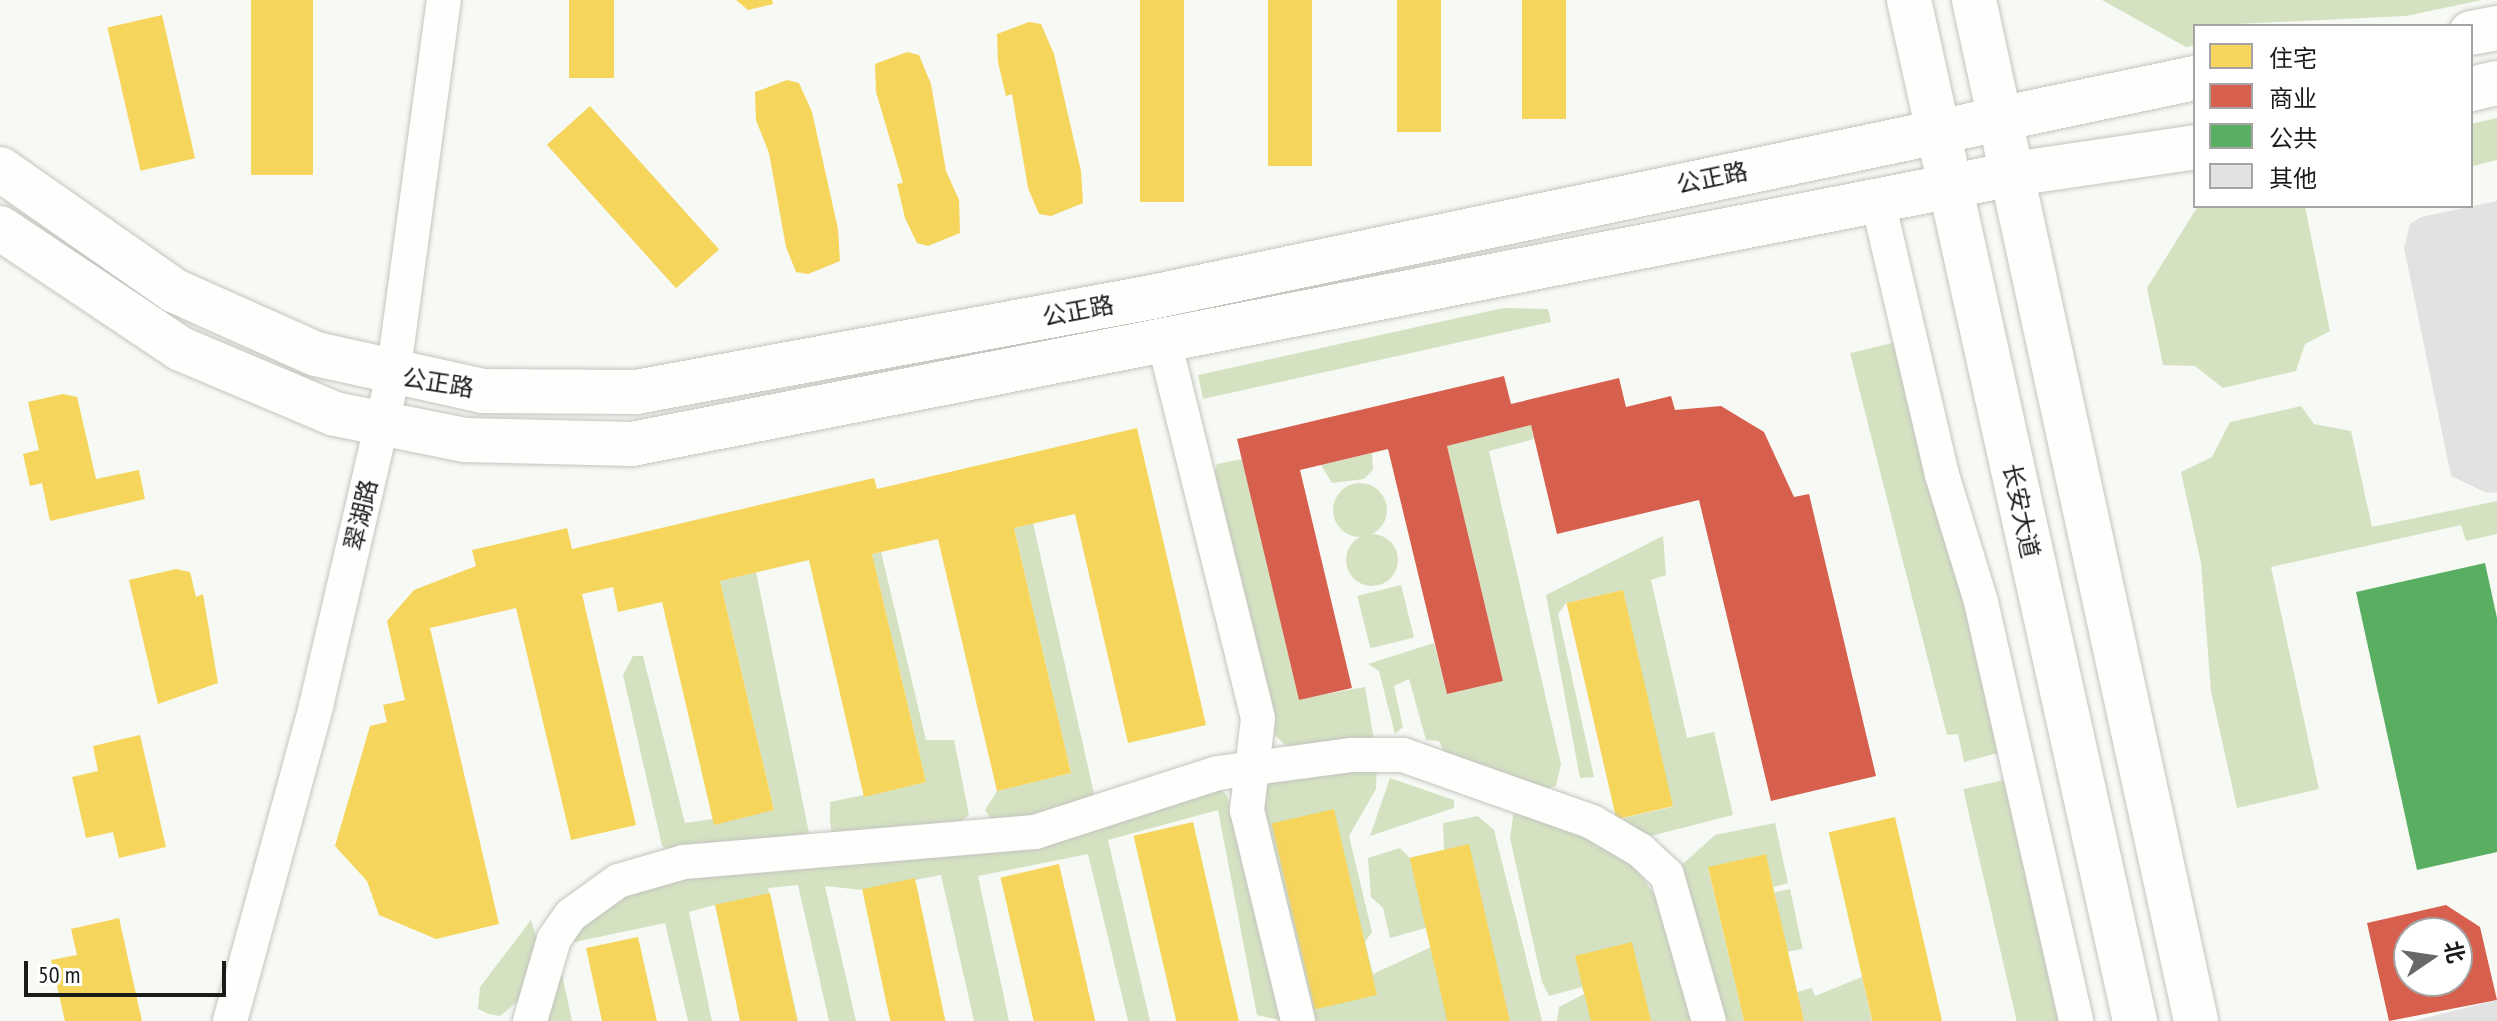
<!DOCTYPE html>
<meta charset="utf-8">
<style>
body{margin:0}
#map{position:relative;width:2497px;height:1021px;overflow:hidden;background:#f7f9f4;font-family:"PT Sans Narrow","Noto Sans SC",sans-serif}
div>[style]{position:absolute}
.green>*{inset:0;background:#d5e2c1;transform-origin:0 0}
.round{border-radius:50%}
.homes>*{inset:0;background:#f6d55c;transform-origin:0 0}
.shops>*{inset:0;background:#d6604d}
.public>*{inset:0;background:#5aae61}
.building>*{inset:0;background:#e2e2e3}
.roads{filter:drop-shadow(0 0 2px #c3c4c1) drop-shadow(0 0 2px #c3c4c1)}
.minor>*{height:34px;margin:-17px;padding:0 17px;transform-origin:17px;border-radius:17px;background:#fefefd}
.major>*{height:44px;margin:-22px;padding:0 22px;transform-origin:22px;border-radius:22px;background:#fefefd}
span{translate:-50% -50%;white-space:nowrap;text-align:center;line-height:1.15;-webkit-text-stroke:8px #fff;paint-order:stroke}
.street-label{font-size:24px;color:#1a1b19}
.legend{position:absolute;left:2193px;top:24px;width:280px;height:184px;box-sizing:border-box;background:#fff;border:2px solid #a3a4a3;margin:0;padding:10px 14px;list-style:none;font-size:24px;color:#1a1b19}
.legend li{display:flex;align-items:center;gap:16px;height:40px}
.legend b{width:40px;border:2px solid #a3a4a3}
.north{position:absolute;left:2393px;top:917px;width:80px;height:80px;box-sizing:border-box;background:#fff;border:2px solid #a3a4a3;border-radius:50%;rotate:77deg;font-size:22px;font-weight:700;line-height:32px;text-align:center;color:#1a1b19}
.north::after{content:'';display:block;margin:auto;width:28px;height:36px;background:#676966;clip-path:polygon(50% 0,100% 100%,50% 72%,0 100%)}
.scale{position:absolute;left:24px;top:961px;width:202px;height:36px;box-sizing:border-box;border:4px solid #1a1b19;border-top:0;padding-left:10px;font-size:24px;line-height:28px;white-space:nowrap;color:#1a1b19;-webkit-text-stroke:6px #fff;paint-order:stroke}
</style>
<div id="map">
<div class="green">
<div style="clip-path:polygon(2102px 0,2482px 0,2406px 16px,2195px 26px,2195px 45px,2186px 47px)"></div>
<div style="clip-path:polygon(2497px 118px,2497px 160px,2473px 166px,2471px 124px)"></div>
<div style="clip-path:polygon(2198px 206px,2305px 206px,2330px 331px,2305px 344px,2296px 371px,2223px 388px,2195px 366px,2163px 365px,2147px 288px)"></div>
<div style="clip-path:polygon(1503px 308px,1548px 309px,1551px 322px,1203px 399px,1198px 375px)"></div>
<div style="clip-path:polygon(1897px 342px,2005px 751px,1964px 762px,1958px 734px,1947px 735px,1850px 353px)"></div>
<div style="clip-path:polygon(2301px 406px,2314px 424px,2351px 431px,2372px 527px,2497px 501px,2497px 534px,2466px 541px,2461px 525px,2271px 567px,2319px 789px,2237px 808px,2211px 691px,2201px 563px,2181px 472px,2212px 457px,2230px 422px)"></div>
<div style="clip-path:polygon(1531px 425px,1534px 439px,1489px 451px,1561px 764px,1556px 786px,1541px 790px,1449px 763px,1439px 741px,1426px 740px,1409px 679px,1394px 686px,1403px 727px,1395px 734px,1379px 671px,1368px 664px,1434px 643px,1447px 694px,1503px 681px,1447px 446px)"></div>
<div style="clip-path:polygon(1372px 453px,1373px 470px,1364px 479px,1332px 483px,1321px 465px)"></div>
<div style="clip-path:polygon(1242px 459px,1299px 699px,1365px 687px,1374px 740px,1290px 750px,1274px 734px,1209px 494px,1217px 464px)"></div>
<div class="round" style="left:1333px;top:483px;width:54px;height:54px"></div>
<div style="clip-path:polygon(1033px 523px,1095px 798px,997px 828px,985px 810px,997px 791px,1071px 773px,1014px 528px)"></div>
<div class="round" style="left:1346px;top:534px;width:52px;height:52px"></div>
<div style="clip-path:polygon(1663px 536px,1666px 575px,1651px 580px,1687px 738px,1714px 732px,1733px 815px,1639px 839px,1623px 818px,1672px 807px,1623px 590px,1566px 603px,1558px 614px,1594px 777px,1580px 778px,1546px 595px)"></div>
<div style="clip-path:polygon(881px 552px,926px 740px,954px 740px,969px 815px,943px 833px,832px 834px,830px 821px,830px 802px,926px 782px,872px 554px)"></div>
<div style="clip-path:polygon(756px 572px,809px 833px,672px 851px,662px 846px,623px 675px,633px 656px,643px 656px,685px 823px,774px 810px,720px 581px)"></div>
<div style="left:1401px;top:585px;width:54px;height:45px;rotate:76deg"></div>
<div style="clip-path:polygon(1377px 765px,1376px 789px,1349px 836px,1372px 932px,1365px 942px,1373px 974px,1431px 947px,1426px 928px,1390px 938px,1383px 908px,1371px 897px,1368px 858px,1400px 848px,1410px 858px,1444px 850px,1443px 823px,1478px 816px,1494px 830px,1542px 1021px,1311px 1021px,1260px 812px,1263px 784px)"></div>
<div style="clip-path:polygon(1390px 778px,1454px 800px,1454px 808px,1370px 836px)"></div>
<div style="left:2008px;top:779px;width:248px;height:46px;rotate:77deg"></div>
<div style="clip-path:polygon(1219px 788px,1227px 795px,1283px 1021px,1257px 1015px,1218px 810px,1108px 840px,1150px 1021px,1128px 1021px,1088px 854px,978px 876px,1009px 1021px,974px 1021px,941px 875px,862px 890px,825px 886px,856px 1021px,829px 1021px,798px 885px,768px 888px,798px 1021px,741px 1021px,715px 905px,689px 912px,712px 1021px,688px 1021px,665px 923px,561px 945px,623px 894px,697px 876px)"></div>
<div style="clip-path:polygon(1514px 809px,1612px 845px,1636px 868px,1673px 921px,1700px 1021px,1557px 1021px,1559px 1007px,1584px 994px,1582px 987px,1549px 996px,1542px 982px,1510px 838px)"></div>
<div style="clip-path:polygon(1775px 823px,1788px 883px,1773px 887px,1765px 854px,1708px 868px,1744px 1021px,1719px 1021px,1676px 870px,1715px 835px)"></div>
<div style="left:1790px;top:889px;width:61px;height:16px;rotate:78deg"></div>
<div style="clip-path:polygon(531px 920px,537px 940px,522px 998px,500px 1016px,489px 1014px,478px 1009px,480px 987px)"></div>
<div style="clip-path:polygon(560px 965px,572px 1021px,537px 1021px)"></div>
<div style="clip-path:polygon(1862px 977px,1872px 1021px,1804px 1021px,1797px 992px,1812px 988px,1815px 996px)"></div>
</div>
<div class="homes">
<div style="left:251px;top:0;width:62px;height:175px"></div>
<div style="left:569px;top:0;width:45px;height:78px"></div>
<div style="clip-path:polygon(736px 0,772px 0,773px 4px,748px 10px)"></div>
<div style="left:1140px;top:0;width:44px;height:202px"></div>
<div style="left:1268px;top:0;width:44px;height:166px"></div>
<div style="left:1397px;top:0;width:44px;height:132px"></div>
<div style="left:1522px;top:0;width:44px;height:119px"></div>
<div style="left:162px;top:15px;width:147px;height:56px;rotate:77deg"></div>
<div style="clip-path:polygon(1029px 22px,1041px 24px,1054px 54px,1081px 171px,1083px 203px,1051px 216px,1039px 214px,1028px 188px,1012px 94px,1006px 96px,998px 62px,997px 34px)"></div>
<div style="clip-path:polygon(907px 52px,919px 55px,931px 84px,946px 171px,959px 200px,960px 233px,928px 246px,917px 243px,905px 218px,897px 184px,903px 183px,876px 92px,875px 64px)"></div>
<div style="clip-path:polygon(787px 80px,799px 83px,812px 112px,838px 229px,840px 261px,808px 274px,796px 272px,786px 247px,769px 153px,756px 120px,755px 92px)"></div>
<div style="left:590px;top:106px;width:193px;height:58px;rotate:48deg"></div>
<div style="clip-path:polygon(63px 394px,77px 397px,96px 479px,139px 470px,145px 499px,50px 521px,42px 483px,30px 486px,23px 454px,39px 450px,28px 402px)"></div>
<div style="clip-path:polygon(1137px 428px,1206px 725px,1128px 743px,1075px 514px,1014px 528px,1071px 773px,997px 791px,938px 539px,872px 554px,926px 782px,864px 797px,809px 560px,720px 581px,774px 810px,714px 825px,662px 602px,618px 612px,613px 587px,582px 594px,636px 825px,571px 840px,516px 608px,430px 628px,499px 924px,436px 939px,379px 915px,367px 881px,335px 846px,370px 726px,387px 722px,383px 705px,405px 700px,387px 621px,414px 590px,476px 566px,472px 550px,567px 528px,572px 549px,874px 478px,877px 489px)"></div>
<div style="clip-path:polygon(176px 569px,190px 572px,196px 597px,203px 594px,218px 683px,158px 704px,129px 580px)"></div>
<div style="left:1623px;top:590px;width:222px;height:58px;rotate:77deg"></div>
<div style="clip-path:polygon(140px 735px,166px 847px,119px 858px,113px 832px,86px 838px,72px 777px,98px 771px,93px 746px)"></div>
<div style="left:1334px;top:809px;width:191px;height:64px;rotate:77deg"></div>
<div style="left:1895px;top:817px;width:209px;height:68px;rotate:77deg"></div>
<div style="left:1193px;top:822px;width:204px;height:61px;rotate:77deg"></div>
<div style="left:1469px;top:844px;width:182px;height:61px;rotate:77deg"></div>
<div style="clip-path:polygon(1766px 854px,1773px 887px,1804px 1021px,1744px 1021px,1708px 867px)"></div>
<div style="left:1059px;top:864px;width:161px;height:60px;rotate:77deg"></div>
<div style="left:915px;top:878px;width:146px;height:54px;rotate:78deg"></div>
<div style="left:770px;top:893px;width:131px;height:56px;rotate:78deg"></div>
<div style="clip-path:polygon(119px 918px,142px 1021px,65px 1021px,51px 960px,77px 955px,71px 929px)"></div>
<div style="clip-path:polygon(638px 937px,657px 1021px,602px 1021px,586px 948px)"></div>
<div style="clip-path:polygon(1632px 942px,1651px 1021px,1591px 1021px,1575px 956px)"></div>
</div>
<div class="shops">
<div style="clip-path:polygon(1504px 376px,1511px 404px,1619px 378px,1626px 407px,1671px 396px,1675px 410px,1721px 406px,1764px 432px,1794px 497px,1809px 494px,1876px 776px,1771px 801px,1699px 500px,1557px 534px,1531px 425px,1447px 446px,1503px 681px,1447px 694px,1388px 449px,1300px 470px,1352px 688px,1299px 700px,1237px 439px)"></div>
<div style="clip-path:polygon(evenodd,2446px 905px,2480px 927px,2497px 1000px,2389px 1021px,2367px 923px,2446px 905px,2409px 933px,2457px 933px,2457px 981px,2409px 981px,2409px 933px)"></div>
</div>
<div class="public">
<div style="clip-path:polygon(2485px 563px,2497px 618px,2497px 852px,2417px 870px,2356px 592px)"></div>
</div>
<div class="building">
<div style="clip-path:polygon(2497px 201px,2497px 492px,2487px 493px,2451px 476px,2404px 248px,2410px 224px,2421px 217px)"></div>
<div style="clip-path:polygon(2497px 1000px,2497px 1021px,2417px 1021px,2417px 1020px)"></div>
</div>
<div class="roads">
<div class="minor">
<div style="left:1878px;top:202px;width:280px;rotate:76.8deg"></div>
<div style="left:1942px;top:475px;width:133px;rotate:72.9deg"></div>
<div style="left:1981px;top:602px;width:430px;rotate:77.2deg"></div>
<div style="left:1165px;top:345px;width:385px;rotate:76deg"></div>
<div style="left:1258px;top:719px;width:92px;rotate:96.9deg"></div>
<div style="left:1247px;top:810px;width:217px;rotate:76.4deg"></div>
<div style="left:230px;top:1021px;width:327px;rotate:-74.7deg"></div>
<div style="left:316px;top:706px;width:339px;rotate:-76.9deg"></div>
<div style="left:393px;top:376px;width:379px;rotate:-82.3deg"></div>
<div style="left:530px;top:1021px;width:85px;rotate:-73.7deg"></div>
<div style="left:554px;top:939px;width:29px;rotate:-55deg"></div>
<div style="left:571px;top:915px;width:58px;rotate:-35.9deg"></div>
<div style="left:618px;top:881px;width:69px;rotate:-16.1deg"></div>
<div style="left:684px;top:862px;width:352px;rotate:-4.9deg"></div>
<div style="left:1035px;top:832px;width:192px;rotate:-17.9deg"></div>
<div style="left:1218px;top:773px;width:135px;rotate:-7.7deg"></div>
<div style="left:1352px;top:755px;width:51px"></div>
<div style="left:1403px;top:755px;width:201px;rotate:19.5deg"></div>
<div style="left:1592px;top:822px;width:56px;rotate:30.3deg"></div>
<div style="left:1640px;top:850px;width:37px;rotate:43deg"></div>
<div style="left:1667px;top:875px;width:152px;rotate:74deg"></div>
</div>
<div class="major">
<div style="left:1909px;top:0;width:1046px;rotate:77.52deg"></div>
<div style="left:1974px;top:0;width:1045px;rotate:77.73deg"></div>
<div style="left:2471px;top:33px;width:26px;rotate:-11deg"></div>
<div style="left:2471px;top:89px;width:27px;rotate:-13deg"></div>
<div style="left:0;top:169px;width:213px;rotate:34.9deg"></div>
<div style="left:175px;top:291px;width:154px;rotate:24.1deg"></div>
<div style="left:316px;top:354px;width:171px;rotate:12.5deg"></div>
<div style="left:483px;top:391px;width:153px;rotate:0.4deg"></div>
<div style="left:636px;top:392px;width:525px;rotate:-10.43deg"></div>
<div style="left:1152px;top:297px;width:1066px;rotate:-11.86deg"></div>
<div style="left:0;top:228px;width:218px;rotate:33.8deg"></div>
<div style="left:181px;top:349px;width:167px;rotate:22.9deg"></div>
<div style="left:335px;top:414px;width:133px;rotate:11.3deg"></div>
<div style="left:465px;top:440px;width:167px;rotate:1.4deg"></div>
<div style="left:632px;top:444px;width:1407px;rotate:-11.06deg"></div>
<div style="left:2013px;top:174px;width:184px;rotate:-8.4deg"></div>
</div>
</div>
<div class="street-label">
<span style="left:1712px;top:178px;rotate:-12deg">公正路</span>
<span style="left:1078px;top:311px;rotate:-11deg">公正路</span>
<span style="left:438px;top:383px;rotate:9deg">公正路</span>
<span style="left:2021px;top:511px;rotate:78deg">长安大道</span>
<span style="left:361px;top:515px;rotate:-77deg">翠湖路</span>
</div>
<ul class="legend">
<li><b style="height:22px;background:#f6d55c"></b>住宅</li>
<li><b style="height:22px;background:#d6604d"></b>商业</li>
<li><b style="height:22px;background:#5aae61"></b>公共</li>
<li><b style="height:22px;background:#e2e2e3"></b>其他</li>
</ul>
<div class="north">北</div>
<div class="scale">50 m</div>
</div>
